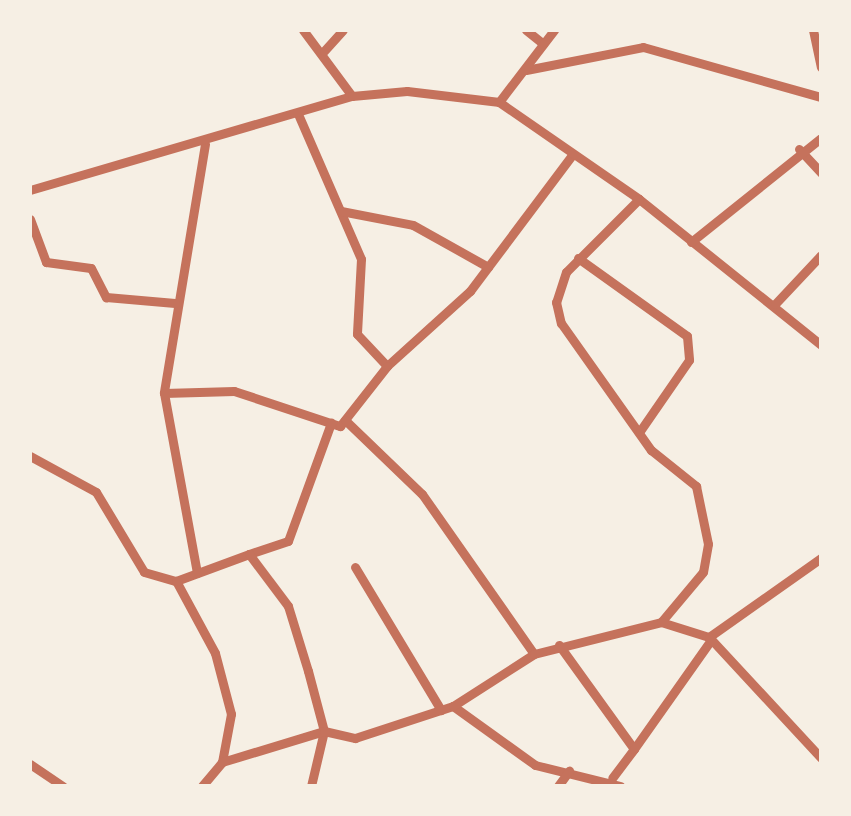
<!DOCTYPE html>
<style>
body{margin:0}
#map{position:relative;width:851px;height:816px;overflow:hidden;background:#f6efe4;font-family:"Alegreya Sans",sans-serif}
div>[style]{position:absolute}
.minor>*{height:9px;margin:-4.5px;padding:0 4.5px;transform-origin:4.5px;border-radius:4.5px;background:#c5725c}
span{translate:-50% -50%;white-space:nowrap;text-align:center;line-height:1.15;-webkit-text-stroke:9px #f6efe4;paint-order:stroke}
.frame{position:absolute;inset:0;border:32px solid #f6efe4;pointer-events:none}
</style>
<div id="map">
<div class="minor">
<div style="left:303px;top:30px;width:82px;rotate:53.4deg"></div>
<div style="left:526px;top:30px;width:22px;rotate:39deg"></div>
<div style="left:813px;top:30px;width:38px;rotate:78deg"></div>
<div style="left:324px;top:51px;width:28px;rotate:-48deg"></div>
<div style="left:526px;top:70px;width:119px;rotate:-11.1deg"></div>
<div style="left:643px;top:47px;width:185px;rotate:15.7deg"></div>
<div style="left:499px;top:102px;width:91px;rotate:-52.6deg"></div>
<div style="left:298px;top:114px;width:158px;rotate:66.5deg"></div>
<div style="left:361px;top:259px;width:75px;rotate:93.1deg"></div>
<div style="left:357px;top:334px;width:44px;rotate:46.8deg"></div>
<div style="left:387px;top:366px;width:112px;rotate:-42.1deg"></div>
<div style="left:470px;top:291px;width:170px;rotate:-53.1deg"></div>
<div style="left:205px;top:144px;width:252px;rotate:99.4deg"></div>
<div style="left:164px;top:393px;width:70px;rotate:-1.6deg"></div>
<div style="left:234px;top:391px;width:112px;rotate:18.3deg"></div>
<div style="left:340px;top:426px;width:76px;rotate:-51.9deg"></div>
<div style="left:799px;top:149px;width:33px;rotate:47deg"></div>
<div style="left:30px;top:190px;width:335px;rotate:-16.3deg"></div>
<div style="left:352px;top:96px;width:55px;rotate:-5.2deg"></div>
<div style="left:407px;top:91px;width:93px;rotate:6.8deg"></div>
<div style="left:499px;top:102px;width:170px;rotate:34.7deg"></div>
<div style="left:639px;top:199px;width:233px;rotate:38.7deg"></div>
<div style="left:639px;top:199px;width:103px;rotate:135deg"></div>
<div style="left:566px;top:272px;width:32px;rotate:108deg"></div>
<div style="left:556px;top:302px;width:22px;rotate:77deg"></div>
<div style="left:561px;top:323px;width:156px;rotate:54.7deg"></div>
<div style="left:651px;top:450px;width:58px;rotate:38.7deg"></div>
<div style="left:696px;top:486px;width:59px;rotate:78.3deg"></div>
<div style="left:708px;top:544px;width:28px;rotate:100deg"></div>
<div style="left:703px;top:572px;width:65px;rotate:130deg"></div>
<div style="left:341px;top:211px;width:73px;rotate:11deg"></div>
<div style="left:413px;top:225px;width:86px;rotate:29.2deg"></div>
<div style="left:30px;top:219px;width:46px;rotate:69.6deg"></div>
<div style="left:46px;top:262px;width:45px;rotate:7.6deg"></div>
<div style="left:91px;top:268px;width:33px;rotate:63deg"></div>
<div style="left:106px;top:297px;width:69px;rotate:5deg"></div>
<div style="left:691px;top:242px;width:166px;rotate:-38.7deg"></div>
<div style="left:578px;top:258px;width:134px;rotate:35.6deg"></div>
<div style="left:687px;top:336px;width:24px;rotate:85deg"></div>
<div style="left:689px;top:360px;width:86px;rotate:124.6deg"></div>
<div style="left:775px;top:304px;width:67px;rotate:-46.8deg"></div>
<div style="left:164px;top:393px;width:183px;rotate:79.6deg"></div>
<div style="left:345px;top:420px;width:107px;rotate:43.9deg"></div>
<div style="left:422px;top:494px;width:195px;rotate:55deg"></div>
<div style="left:30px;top:456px;width:75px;rotate:28.6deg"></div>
<div style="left:96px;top:492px;width:93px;rotate:59deg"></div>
<div style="left:144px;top:572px;width:33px;rotate:16deg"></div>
<div style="left:249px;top:554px;width:41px;rotate:-18.4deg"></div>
<div style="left:288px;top:541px;width:126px;rotate:-70deg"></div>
<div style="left:355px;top:567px;width:167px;rotate:59deg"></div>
<div style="left:709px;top:637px;width:137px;rotate:-35.2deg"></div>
<div style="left:559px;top:645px;width:128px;rotate:54.2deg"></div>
<div style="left:634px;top:749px;width:36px;rotate:127deg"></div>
<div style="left:453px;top:706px;width:101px;rotate:35.7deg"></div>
<div style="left:535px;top:765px;width:88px;rotate:13.9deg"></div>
<div style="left:634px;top:749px;width:133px;rotate:-54.8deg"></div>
<div style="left:222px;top:762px;width:49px;rotate:-79.4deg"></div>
<div style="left:231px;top:714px;width:63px;rotate:-104.7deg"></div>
<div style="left:215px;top:653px;width:82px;rotate:-118.4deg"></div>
<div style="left:176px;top:581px;width:78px;rotate:-20.3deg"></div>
<div style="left:249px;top:554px;width:65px;rotate:53.1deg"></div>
<div style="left:288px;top:606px;width:68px;rotate:72.9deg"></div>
<div style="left:308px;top:671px;width:62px;rotate:75.1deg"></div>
<div style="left:324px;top:731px;width:57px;rotate:103.3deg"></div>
<div style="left:30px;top:764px;width:40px;rotate:34deg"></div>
<div style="left:202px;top:786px;width:31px;rotate:-50deg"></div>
<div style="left:222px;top:762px;width:107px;rotate:-16.9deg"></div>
<div style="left:324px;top:731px;width:32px;rotate:13deg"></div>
<div style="left:355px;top:738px;width:103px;rotate:-18.1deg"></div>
<div style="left:453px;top:706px;width:96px;rotate:-32.7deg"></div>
<div style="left:534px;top:654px;width:131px;rotate:-14.1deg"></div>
<div style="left:661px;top:622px;width:50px;rotate:17.4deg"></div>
<div style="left:709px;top:637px;width:165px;rotate:47.2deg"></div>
<div style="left:558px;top:786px;width:19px;rotate:-54deg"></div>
</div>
<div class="frame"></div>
</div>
